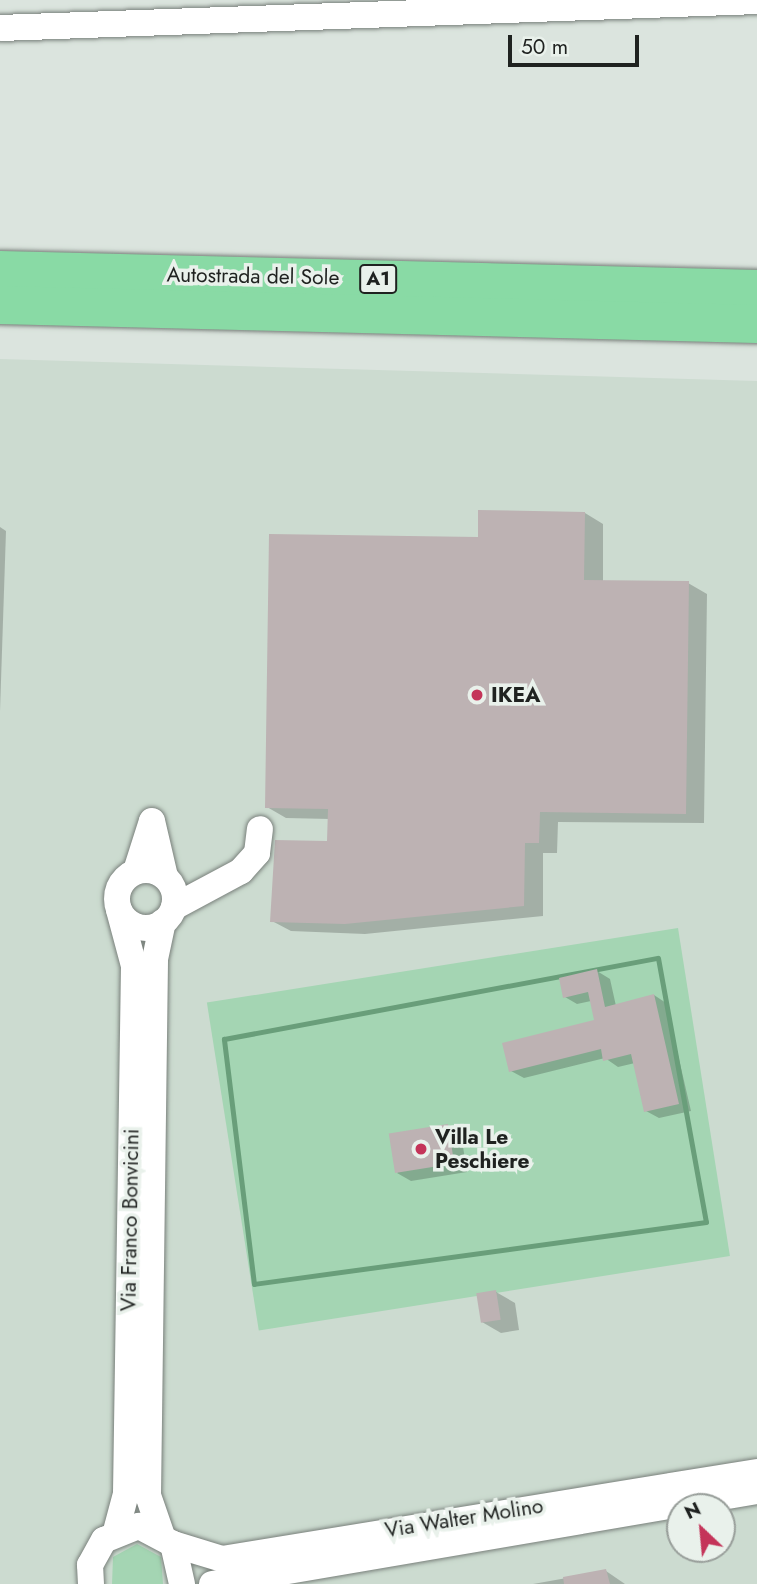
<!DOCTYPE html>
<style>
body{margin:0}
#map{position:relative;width:757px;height:1584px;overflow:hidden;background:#dbe4de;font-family:Jost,sans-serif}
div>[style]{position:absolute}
.built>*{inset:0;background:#ccdbd0}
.green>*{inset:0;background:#a4d5b3;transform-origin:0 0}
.shadow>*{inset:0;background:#0003}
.stream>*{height:5px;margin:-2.5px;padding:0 2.5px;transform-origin:2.5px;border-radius:2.5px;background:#699e7a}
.building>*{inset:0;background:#bdb2b3;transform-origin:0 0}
.roads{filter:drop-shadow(0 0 2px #79807b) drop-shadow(0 0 2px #79807b)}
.minor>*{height:26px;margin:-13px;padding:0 13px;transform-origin:13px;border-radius:13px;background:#fff}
.minor>.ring{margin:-13px;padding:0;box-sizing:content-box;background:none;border:26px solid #fff;border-radius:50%}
.highway>*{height:38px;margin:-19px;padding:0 19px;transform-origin:19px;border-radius:19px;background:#89daa5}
.dots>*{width:19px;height:19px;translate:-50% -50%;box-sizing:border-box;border:4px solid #e9f1eb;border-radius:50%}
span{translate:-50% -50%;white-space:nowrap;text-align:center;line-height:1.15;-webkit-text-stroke:7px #e9f1eb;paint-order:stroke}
.shield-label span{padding:2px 5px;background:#e9f1eb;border:2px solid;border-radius:5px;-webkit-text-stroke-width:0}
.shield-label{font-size:19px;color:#1f2220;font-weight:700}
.street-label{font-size:21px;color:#1f2220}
.poi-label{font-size:21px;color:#1f2220;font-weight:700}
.left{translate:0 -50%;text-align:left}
.north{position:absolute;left:666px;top:1493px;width:70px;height:70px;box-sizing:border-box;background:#e9f1eb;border:2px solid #989e9a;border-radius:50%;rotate:334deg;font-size:19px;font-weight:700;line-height:28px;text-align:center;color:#1f2220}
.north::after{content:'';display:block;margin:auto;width:24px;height:32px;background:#c43459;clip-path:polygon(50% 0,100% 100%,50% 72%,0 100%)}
.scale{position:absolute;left:508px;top:35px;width:131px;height:32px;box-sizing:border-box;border:4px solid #1f2220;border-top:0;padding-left:9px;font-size:21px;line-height:24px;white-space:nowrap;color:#1f2220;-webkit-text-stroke:5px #e9f1eb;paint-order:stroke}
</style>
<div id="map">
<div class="built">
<div style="clip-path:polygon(evenodd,0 359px,757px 381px,757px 1584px,0 1584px,0 359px,680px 1507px,722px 1507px,722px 1549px,680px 1549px,680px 1507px)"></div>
</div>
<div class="green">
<div style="left:678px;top:928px;width:332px;height:477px;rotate:81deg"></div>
<div style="clip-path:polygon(137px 1544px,161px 1557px,163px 1584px,112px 1584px,113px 1557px)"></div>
</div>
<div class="shadow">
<div style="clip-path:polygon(585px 513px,603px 524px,603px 582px,688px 583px,707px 594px,704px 823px,558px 822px,557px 853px,543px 853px,543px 916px,365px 934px,291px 931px,272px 921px,329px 843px,330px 819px,286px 818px,267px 807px,480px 538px)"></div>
<div style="clip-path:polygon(0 527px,6px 531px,0 711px)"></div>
<div style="clip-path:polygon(597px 971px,610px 979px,616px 1006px,654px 995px,666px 1003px,691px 1111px,659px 1118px,646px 1111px,635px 1063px,618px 1067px,605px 1058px,524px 1078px,511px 1071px,596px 1021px,591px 1001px,577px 1004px,565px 997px)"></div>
<div style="clip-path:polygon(447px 1126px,461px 1134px,467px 1172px,411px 1181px,397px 1173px)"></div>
<div style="clip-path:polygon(496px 1292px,515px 1303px,519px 1330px,501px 1333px,482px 1322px)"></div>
<div style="clip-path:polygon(606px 1571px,625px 1584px,533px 1584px)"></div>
</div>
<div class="stream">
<div style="left:658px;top:958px;width:268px;rotate:79.7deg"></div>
<div style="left:706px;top:1222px;width:456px;rotate:172.2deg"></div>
<div style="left:254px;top:1284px;width:247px;rotate:-97deg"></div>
<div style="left:224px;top:1039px;width:441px;rotate:-10.6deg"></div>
</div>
<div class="building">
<div style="clip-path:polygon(478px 510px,585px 512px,584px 580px,689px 581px,686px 814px,540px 812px,539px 843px,525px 843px,524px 906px,345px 924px,270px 922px,275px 840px,327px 841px,328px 809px,265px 808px,269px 534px,478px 537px)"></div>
<div style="clip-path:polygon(597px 969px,605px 1007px,654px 994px,679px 1104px,644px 1112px,631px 1054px,603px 1061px,601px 1049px,509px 1072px,502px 1043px,594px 1020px,588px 992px,563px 998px,559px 978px)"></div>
<div style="left:448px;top:1124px;width:40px;height:60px;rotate:81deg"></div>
<div style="left:496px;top:1290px;width:30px;height:20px;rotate:81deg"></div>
<div style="clip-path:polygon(606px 1569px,610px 1584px,564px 1584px,563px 1577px)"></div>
</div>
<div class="roads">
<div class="minor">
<div style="left:0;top:28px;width:757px;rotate:-2.04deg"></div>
<div class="ring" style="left:117px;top:870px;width:32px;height:32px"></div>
<div style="left:136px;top:871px;width:52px;rotate:-72.3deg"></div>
<div style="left:152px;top:821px;width:57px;rotate:76.9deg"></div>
<div style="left:174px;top:907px;width:76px;rotate:-28.2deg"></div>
<div style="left:241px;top:871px;width:24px;rotate:-48deg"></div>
<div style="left:257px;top:853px;width:24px;rotate:-83deg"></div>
<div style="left:116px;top:1531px;width:39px;rotate:-75deg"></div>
<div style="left:126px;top:1493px;width:527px;rotate:-89.13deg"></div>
<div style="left:134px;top:966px;width:58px;rotate:-105deg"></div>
<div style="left:161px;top:1533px;width:39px;rotate:-109deg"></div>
<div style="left:148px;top:1496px;width:537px;rotate:-89.25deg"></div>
<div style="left:155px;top:959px;width:38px;rotate:-78deg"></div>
<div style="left:173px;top:1544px;width:51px;rotate:17deg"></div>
<div style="left:222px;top:1559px;width:542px;rotate:-9.24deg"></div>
<div style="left:91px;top:1584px;width:19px;rotate:-93deg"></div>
<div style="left:90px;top:1565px;width:29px;rotate:-61deg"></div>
<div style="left:104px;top:1540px;width:38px;rotate:-22deg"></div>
<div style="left:139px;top:1526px;width:38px;rotate:28deg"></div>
<div style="left:173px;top:1544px;width:41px;rotate:77.3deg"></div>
<div style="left:212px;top:1584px;width:553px;rotate:-9.68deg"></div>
</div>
<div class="highway">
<div style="left:0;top:270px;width:757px;rotate:1.44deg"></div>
<div style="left:0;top:305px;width:757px;rotate:1.44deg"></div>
</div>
</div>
<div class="dots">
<div style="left:477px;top:695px;background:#c43459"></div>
<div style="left:421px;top:1149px;background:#c43459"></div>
</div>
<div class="shield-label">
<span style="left:378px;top:279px">A1</span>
</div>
<div class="street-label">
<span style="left:253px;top:276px;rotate:1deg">Autostrada del Sole</span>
<span style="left:130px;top:1220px;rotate:-89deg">Via Franco Bonvicini</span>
<span style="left:464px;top:1518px;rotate:-9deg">Via Walter Molino</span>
</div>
<div class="poi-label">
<span class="left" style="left:491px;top:695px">IKEA</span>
<span class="left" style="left:435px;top:1149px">Villa Le<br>Peschiere</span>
</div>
<div class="north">N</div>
<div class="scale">50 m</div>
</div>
